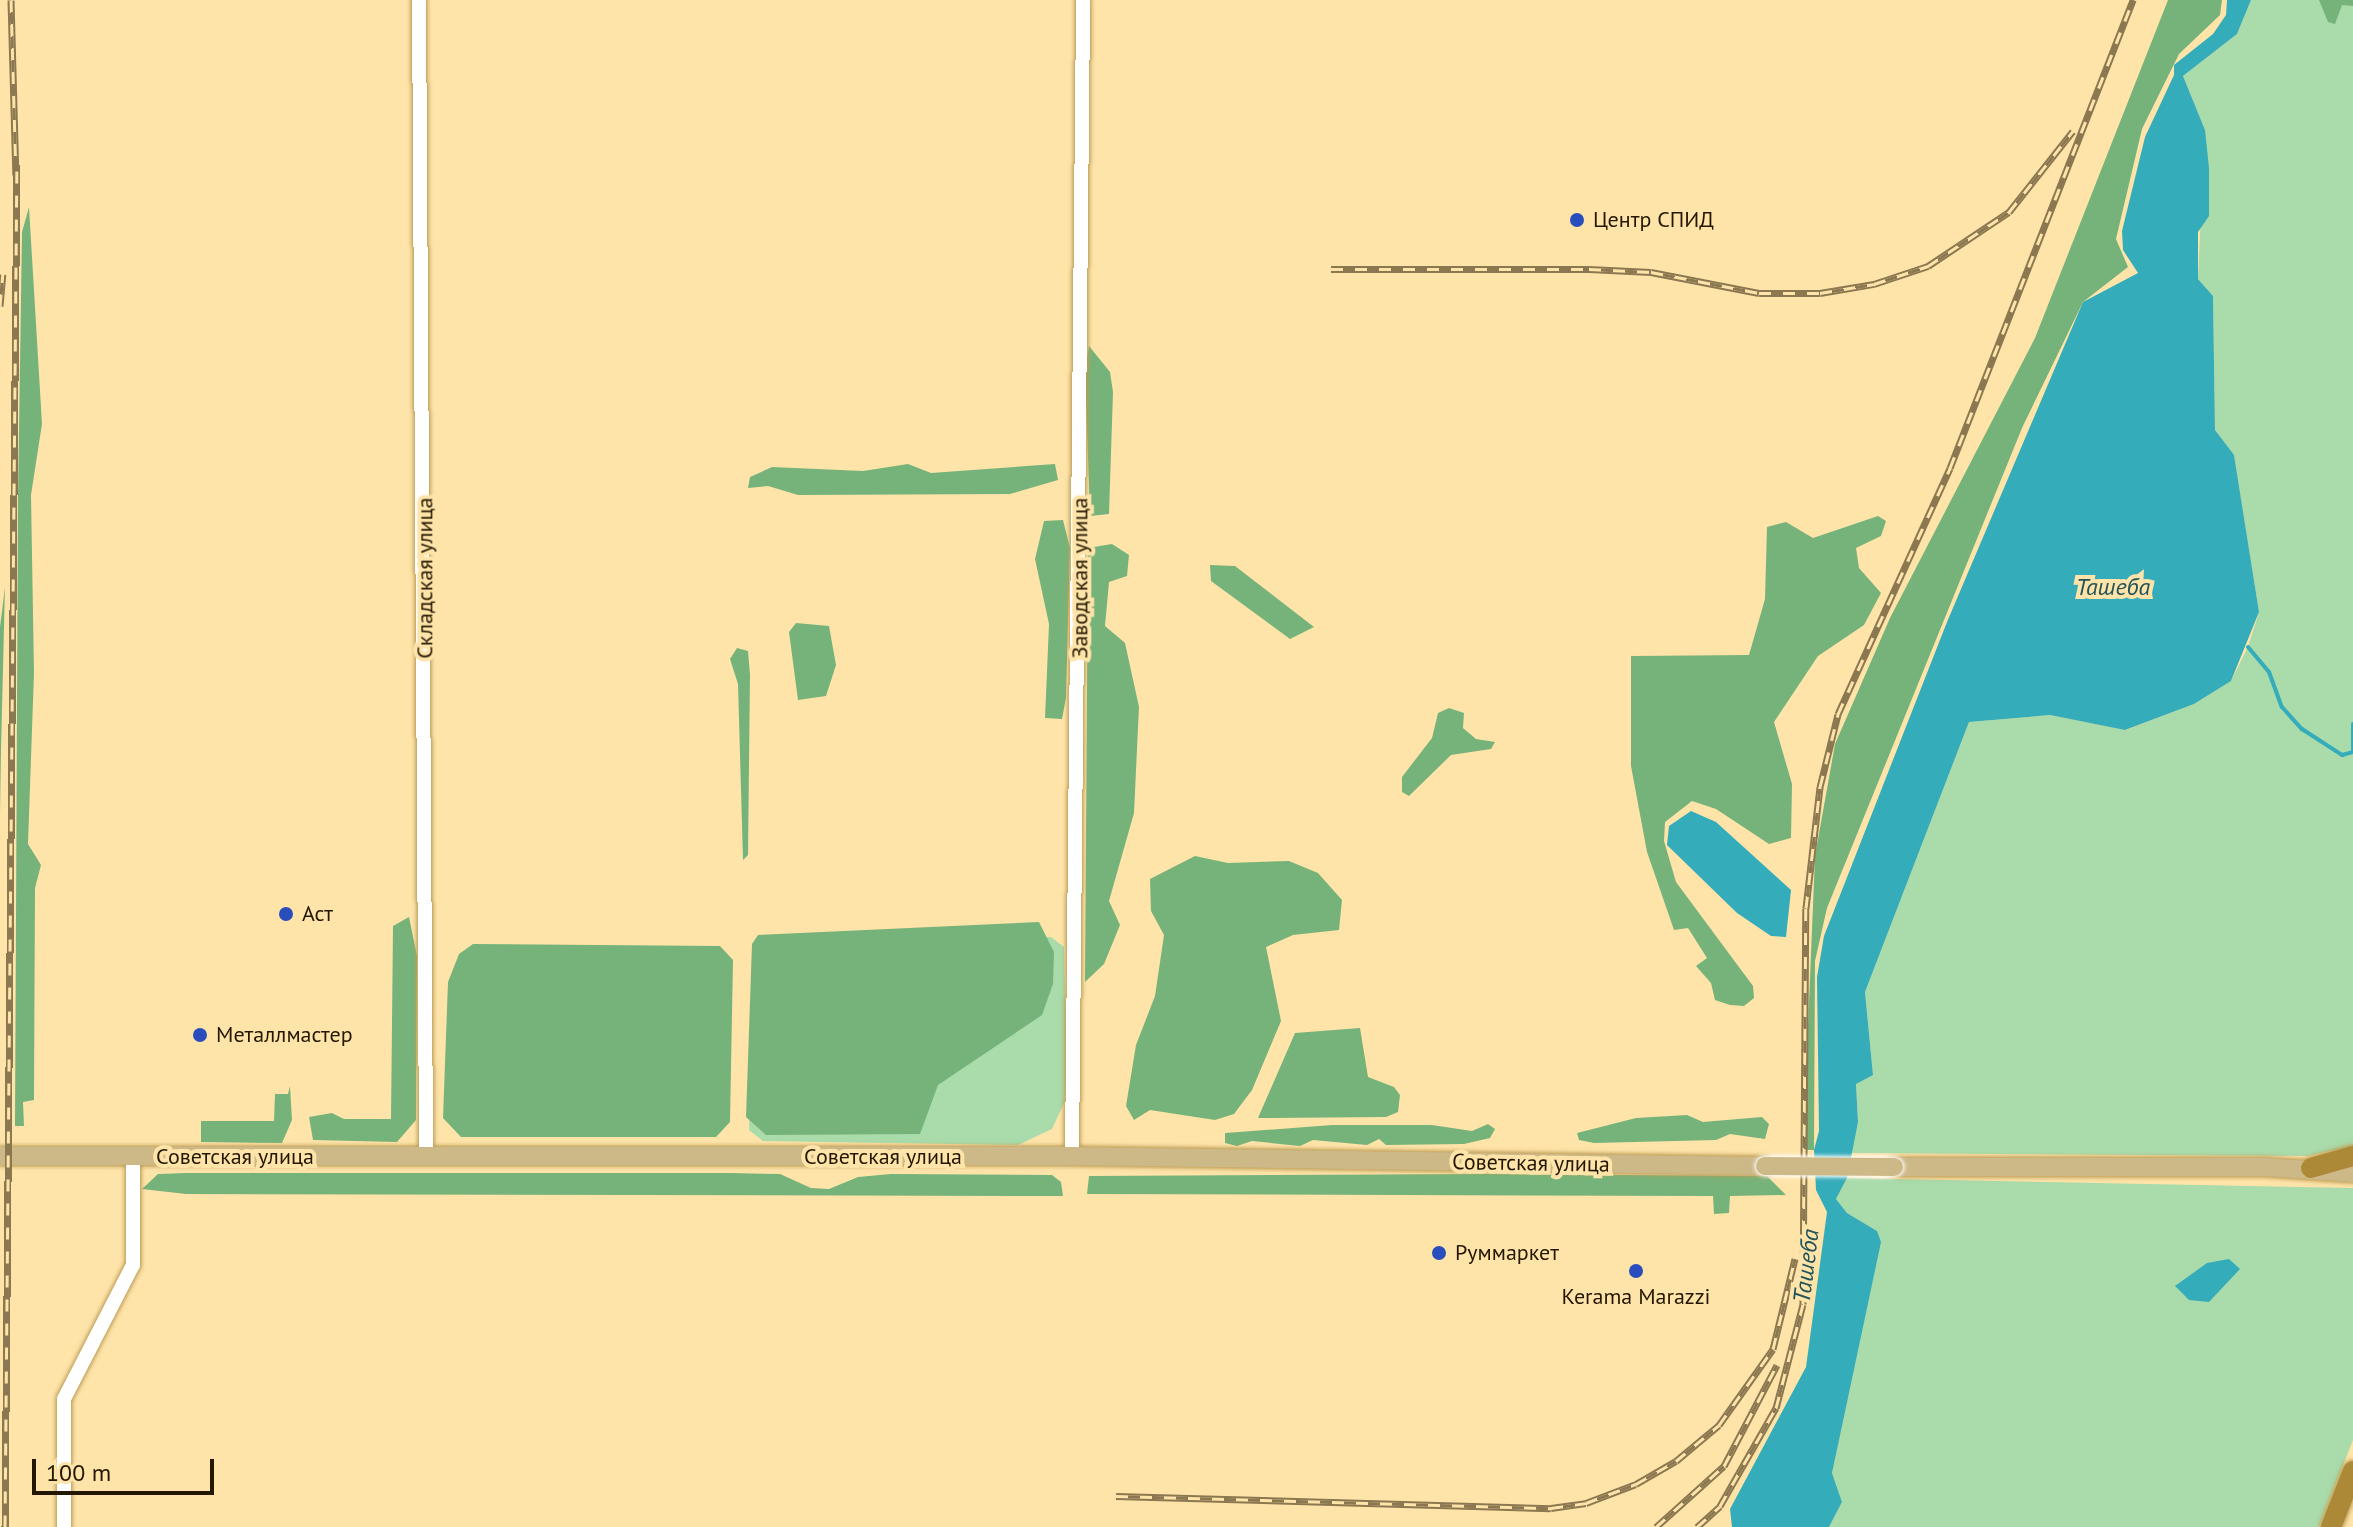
<!DOCTYPE html>
<meta charset="utf-8">
<style>
body{margin:0}
#map{position:relative;width:2353px;height:1527px;overflow:hidden;background:#ffe4aa;font-family:"PT Sans",sans-serif}
div>[style]{position:absolute}
.green>*{inset:0;background:#a9dbab}
.forest>*{inset:0;background:#76b37a}
.water>*{inset:0;background:#35acba}
.stream>*{height:4px;margin:-2px;padding:0 2px;transform-origin:2px;border-radius:2px;background:#35acba}
.roads{filter:drop-shadow(0 0 2px #bc9c54) drop-shadow(0 0 2px #bc9c54)}
.minor>*{height:14px;margin:-7px;padding:0 7px;transform-origin:7px;border-radius:7px;background:#fff}
.major>*{height:18px;margin:-9px;padding:0 9px;transform-origin:9px;border-radius:9px;background:#cdb887}
.highway>*{height:20px;margin:-10px;padding:0 10px;transform-origin:10px;border-radius:10px;background:#ab8937}
.rail>*{height:7px;margin-top:-3.5px;transform-origin:0;background:repeating-linear-gradient(90deg,#ffe4aa 0 12px,#8b7850 0 24px);box-sizing:border-box;border-block:2px solid #8b7850}
.bridges{filter:drop-shadow(0 0 2px #fff) drop-shadow(0 0 2px #fff)}
.major-bridge>*{height:18px;margin:-9px;padding:0 9px;transform-origin:9px;border-radius:9px;background:#cdb887}
.dots>*{width:22px;height:22px;translate:-50% -50%;box-sizing:border-box;border:4px solid #ffe4aa;border-radius:50%}
span{translate:-50% -50%;white-space:nowrap;text-align:center;line-height:1.15;-webkit-text-stroke:8px #ffe4aa;paint-order:stroke}
.poi-label{font-size:22px;color:#231700}
.left{translate:0 -50%;text-align:left}
.street-label{font-size:22px;color:#231700}
.water-label{font-size:24px;color:#23545a;font-style:italic}
.scale{position:absolute;left:32px;top:1459px;width:182px;height:36px;box-sizing:border-box;border:4px solid #231700;border-top:0;padding-left:10px;font-size:24px;line-height:28px;white-space:nowrap;color:#231700;-webkit-text-stroke:6px #ffe4aa;paint-order:stroke}
</style>
<div id="map">
<div class="green">
<div style="clip-path:polygon(2251px 0,2353px 0,2353px 1146px,2307px 1156px,1850px 1153px,1858px 1122px,1856px 1083px,1873px 1075px,1865px 992px,1969px 722px,2050px 715px,2126px 730px,2194px 704px,2231px 681px,2248px 647px,2259px 612px,2234px 456px,2215px 430px,2213px 296px,2198px 279px,2205px 130px,2183px 76px,2237px 34px)"></div>
<div style="clip-path:polygon(1051px 937px,1064px 947px,1067px 1065px,1065px 1101px,1052px 1129px,1018px 1145px,763px 1141px,749px 1130px,753px 952px,762px 943px)"></div>
<div style="clip-path:polygon(1847px 1178px,2353px 1188px,2353px 1440px,2319px 1527px,1829px 1527px,1842px 1502px,1832px 1473px,1877px 1231px,1847px 1213px,1836px 1199px)"></div>
</div>
<div class="forest">
<div style="clip-path:polygon(2168px 0,2222px 0,2220px 15px,2179px 54px,2142px 129px,2116px 239px,2128px 267px,2083px 302px,2022px 428px,1827px 908px,1815px 961px,1814px 1150px,1803px 1150px,1815px 856px,1835px 744px,1890px 618px,2035px 338px)"></div>
<div style="clip-path:polygon(2319px 0,2353px 0,2353px 6px,2342px 5px,2335px 24px,2328px 22px)"></div>
<div style="clip-path:polygon(29px 207px,42px 424px,31px 495px,34px 673px,28px 844px,41px 865px,35px 888px,34px 1100px,23px 1102px,24px 1126px,15px 1126px,18px 496px,22px 232px)"></div>
<div style="clip-path:polygon(1089px 346px,1110px 372px,1113px 392px,1109px 514px,1090px 516px,1085px 369px)"></div>
<div style="clip-path:polygon(908px 464px,931px 473px,1055px 464px,1058px 480px,1010px 494px,798px 495px,768px 486px,748px 488px,750px 477px,772px 467px,863px 471px)"></div>
<div style="clip-path:polygon(1878px 516px,1886px 521px,1881px 536px,1856px 548px,1859px 568px,1881px 593px,1864px 625px,1818px 656px,1774px 722px,1792px 784px,1791px 838px,1769px 844px,1716px 809px,1692px 801px,1665px 822px,1664px 841px,1676px 882px,1753px 986px,1754px 998px,1744px 1006px,1730px 1005px,1715px 1000px,1711px 983px,1696px 966px,1707px 958px,1688px 928px,1674px 930px,1647px 852px,1631px 766px,1631px 656px,1749px 655px,1765px 599px,1767px 527px,1786px 522px,1813px 538px)"></div>
<div style="clip-path:polygon(1063px 520px,1070px 548px,1066px 698px,1062px 719px,1045px 718px,1049px 624px,1035px 559px,1044px 521px)"></div>
<div style="clip-path:polygon(1112px 544px,1129px 555px,1127px 576px,1109px 582px,1105px 626px,1125px 643px,1139px 707px,1134px 813px,1109px 901px,1120px 925px,1104px 964px,1085px 982px,1088px 548px)"></div>
<div style="clip-path:polygon(1210px 565px,1235px 566px,1314px 627px,1290px 639px,1211px 581px)"></div>
<div style="clip-path:polygon(5px 587px,1px 751px,0 815px,0 627px)"></div>
<div style="clip-path:polygon(796px 623px,829px 626px,836px 665px,826px 696px,798px 700px,789px 632px)"></div>
<div style="clip-path:polygon(737px 648px,748px 651px,750px 675px,748px 855px,743px 860px,738px 684px,730px 659px)"></div>
<div style="clip-path:polygon(1449px 708px,1464px 713px,1463px 728px,1476px 739px,1495px 742px,1491px 749px,1451px 755px,1409px 796px,1402px 792px,1402px 777px,1432px 738px,1438px 713px)"></div>
<div style="clip-path:polygon(1195px 856px,1228px 863px,1289px 861px,1318px 873px,1342px 900px,1339px 930px,1293px 935px,1266px 947px,1281px 1021px,1252px 1090px,1234px 1114px,1215px 1120px,1150px 1110px,1134px 1120px,1126px 1106px,1136px 1045px,1155px 996px,1164px 935px,1151px 911px,1150px 879px)"></div>
<div style="clip-path:polygon(409px 917px,417px 956px,416px 1120px,397px 1142px,313px 1140px,309px 1117px,332px 1113px,344px 1119px,391px 1119px,393px 926px)"></div>
<div style="clip-path:polygon(1039px 922px,1054px 952px,1053px 984px,1042px 1015px,938px 1085px,920px 1134px,766px 1135px,746px 1117px,752px 944px,758px 935px)"></div>
<div style="clip-path:polygon(473px 944px,720px 946px,733px 960px,730px 1122px,716px 1137px,461px 1137px,443px 1118px,448px 982px,459px 954px)"></div>
<div style="clip-path:polygon(1360px 1028px,1368px 1077px,1394px 1087px,1400px 1095px,1398px 1112px,1386px 1117px,1258px 1118px,1295px 1033px)"></div>
<div style="clip-path:polygon(290px 1086px,292px 1120px,282px 1143px,201px 1142px,201px 1121px,274px 1121px,275px 1094px,288px 1094px)"></div>
<div style="clip-path:polygon(1687px 1115px,1703px 1122px,1762px 1117px,1769px 1124px,1765px 1139px,1730px 1134px,1716px 1140px,1594px 1143px,1579px 1140px,1577px 1133px,1636px 1118px)"></div>
<div style="clip-path:polygon(1488px 1124px,1495px 1129px,1490px 1138px,1464px 1144px,1386px 1145px,1379px 1139px,1367px 1145px,1313px 1140px,1300px 1146px,1252px 1141px,1237px 1146px,1225px 1143px,1225px 1133px,1332px 1125px,1432px 1125px,1472px 1131px)"></div>
<div style="clip-path:polygon(186px 1173px,731px 1173px,780px 1174px,811px 1188px,829px 1189px,858px 1177px,891px 1174px,1052px 1175px,1061px 1182px,1063px 1196px,186px 1194px,142px 1189px,158px 1174px)"></div>
<div style="clip-path:polygon(1486px 1174px,1767px 1176px,1786px 1195px,1730px 1196px,1729px 1213px,1714px 1214px,1713px 1196px,1087px 1194px,1089px 1176px)"></div>
</div>
<div class="water">
<div style="clip-path:polygon(2227px 0,2251px 0,2237px 34px,2183px 76px,2205px 130px,2209px 168px,2209px 216px,2198px 232px,2198px 279px,2213px 296px,2215px 430px,2234px 455px,2259px 612px,2231px 681px,2194px 704px,2125px 730px,2050px 715px,1969px 722px,1865px 992px,1873px 1075px,1856px 1084px,1858px 1122px,1847px 1178px,1836px 1199px,1847px 1213px,1877px 1231px,1881px 1242px,1832px 1473px,1842px 1502px,1829px 1527px,1732px 1527px,1730px 1509px,1806px 1367px,1827px 1212px,1816px 1190px,1814px 1150px,1819px 1131px,1817px 977px,1824px 936px,1947px 622px,2083px 302px,2138px 273px,2123px 250px,2122px 231px,2145px 137px,2174px 75px,2174px 65px,2213px 34px,2226px 15px)"></div>
<div style="clip-path:polygon(1691px 811px,1716px 822px,1791px 890px,1786px 937px,1771px 936px,1737px 913px,1667px 845px,1669px 826px)"></div>
<div style="clip-path:polygon(2229px 1259px,2240px 1269px,2209px 1302px,2189px 1300px,2175px 1286px,2207px 1263px)"></div>
</div>
<div class="stream">
<div style="left:2248px;top:647px;width:33px;rotate:50deg"></div>
<div style="left:2269px;top:672px;width:37px;rotate:70deg"></div>
<div style="left:2282px;top:707px;width:30px;rotate:48deg"></div>
<div style="left:2302px;top:729px;width:48px;rotate:33deg"></div>
<div style="left:2342px;top:755px;width:11px;rotate:-15deg"></div>
<div style="left:2353px;top:752px;width:28px;rotate:-90deg"></div>
</div>
<div class="roads">
<div class="minor">
<div style="left:419px;top:0;width:1156px;rotate:89.65deg"></div>
<div style="left:1072px;top:1156px;width:1156px;rotate:-89.45deg"></div>
<div style="left:64px;top:1527px;width:128px;rotate:-90deg"></div>
<div style="left:64px;top:1399px;width:151px;rotate:-62.8deg"></div>
<div style="left:133px;top:1265px;width:108px;rotate:-90deg"></div>
</div>
<div class="major">
<div style="left:0;top:1156px;width:1072px"></div>
<div style="left:1072px;top:1156px;width:693px;rotate:0.83deg"></div>
<div style="left:1894px;top:1167px;width:371px"></div>
<div style="left:2265px;top:1167px;width:88px;rotate:3.9deg"></div>
</div>
<div class="highway">
<div style="left:2311px;top:1168px;width:44px;rotate:-15.9deg"></div>
<div style="left:2331px;top:1527px;width:60px;rotate:-68.6deg"></div>
</div>
</div>
<div class="rail">
<div style="left:11px;top:0;width:175px;rotate:88.4deg"></div>
<div style="left:1331px;top:269px;width:258px"></div>
<div style="left:1589px;top:269px;width:62px;rotate:2.8deg"></div>
<div style="left:1651px;top:272px;width:110px;rotate:11deg"></div>
<div style="left:1759px;top:293px;width:61px"></div>
<div style="left:1820px;top:293px;width:55px;rotate:-9.5deg"></div>
<div style="left:1874px;top:284px;width:57px;rotate:-18.4deg"></div>
<div style="left:1928px;top:266px;width:97px;rotate:-33.7deg"></div>
<div style="left:2009px;top:212px;width:103px;rotate:-51.7deg"></div>
<div style="left:0;top:306px;width:32px;rotate:-85deg"></div>
<div style="left:1116px;top:1496px;width:435px;rotate:1.6deg"></div>
<div style="left:1551px;top:1508px;width:35px;rotate:-8deg"></div>
<div style="left:1586px;top:1503px;width:53px;rotate:-20.8deg"></div>
<div style="left:1636px;top:1484px;width:46px;rotate:-29.9deg"></div>
<div style="left:1676px;top:1461px;width:56px;rotate:-39.9deg"></div>
<div style="left:1719px;top:1425px;width:93px;rotate:-54.6deg"></div>
<div style="left:1773px;top:1349px;width:93px;rotate:-76.3deg"></div>
<div style="left:5px;top:1527px;width:1363px;rotate:-89.5deg"></div>
<div style="left:1656px;top:1527px;width:91px;rotate:-41.9deg"></div>
<div style="left:1724px;top:1466px;width:114px;rotate:-62.3deg"></div>
<div style="left:1697px;top:1527px;width:31px;rotate:-42deg"></div>
<div style="left:1720px;top:1506px;width:113px;rotate:-60.3deg"></div>
<div style="left:1776px;top:1408px;width:107px;rotate:-75.4deg"></div>
<div style="left:1803px;top:1304px;width:396px;rotate:-89.6deg"></div>
<div style="left:1806px;top:908px;width:122px;rotate:-83.4deg"></div>
<div style="left:1820px;top:787px;width:75px;rotate:-76.1deg"></div>
<div style="left:1838px;top:714px;width:270px;rotate:-65.5deg"></div>
<div style="left:1950px;top:468px;width:503px;rotate:-68.64deg"></div>
</div>
<div class="bridges">
<div class="major-bridge">
<div style="left:1765px;top:1166px;width:129px;rotate:0.4deg"></div>
</div>
</div>
<div class="dots">
<div style="left:1577px;top:220px;background:#294dbd"></div>
<div style="left:286px;top:914px;background:#294dbd"></div>
<div style="left:200px;top:1035px;background:#294dbd"></div>
<div style="left:1439px;top:1253px;background:#294dbd"></div>
<div style="left:1636px;top:1271px;background:#294dbd"></div>
</div>
<div class="poi-label">
<span class="left" style="left:1593px;top:220px">Центр СПИД</span>
<span class="left" style="left:302px;top:914px">Аст</span>
<span class="left" style="left:216px;top:1035px">Металлмастер</span>
<span class="left" style="left:1455px;top:1253px">Руммаркет</span>
<span style="left:1636px;top:1297px">Kerama Marazzi</span>
</div>
<div class="street-label">
<span style="left:425px;top:578px;rotate:-90deg">Складская улица</span>
<span style="left:1080px;top:578px;rotate:-90deg">Заводская улица</span>
<span style="left:235px;top:1157px">Советская улица</span>
<span style="left:883px;top:1157px">Советская улица</span>
<span style="left:1531px;top:1163px;rotate:1deg">Советская улица</span>
</div>
<div class="water-label">
<span style="left:2113px;top:587px">Ташеба</span>
<span style="left:1806px;top:1266px;rotate:-83deg">Ташеба</span>
</div>
<div class="scale">100 m</div>
</div>
